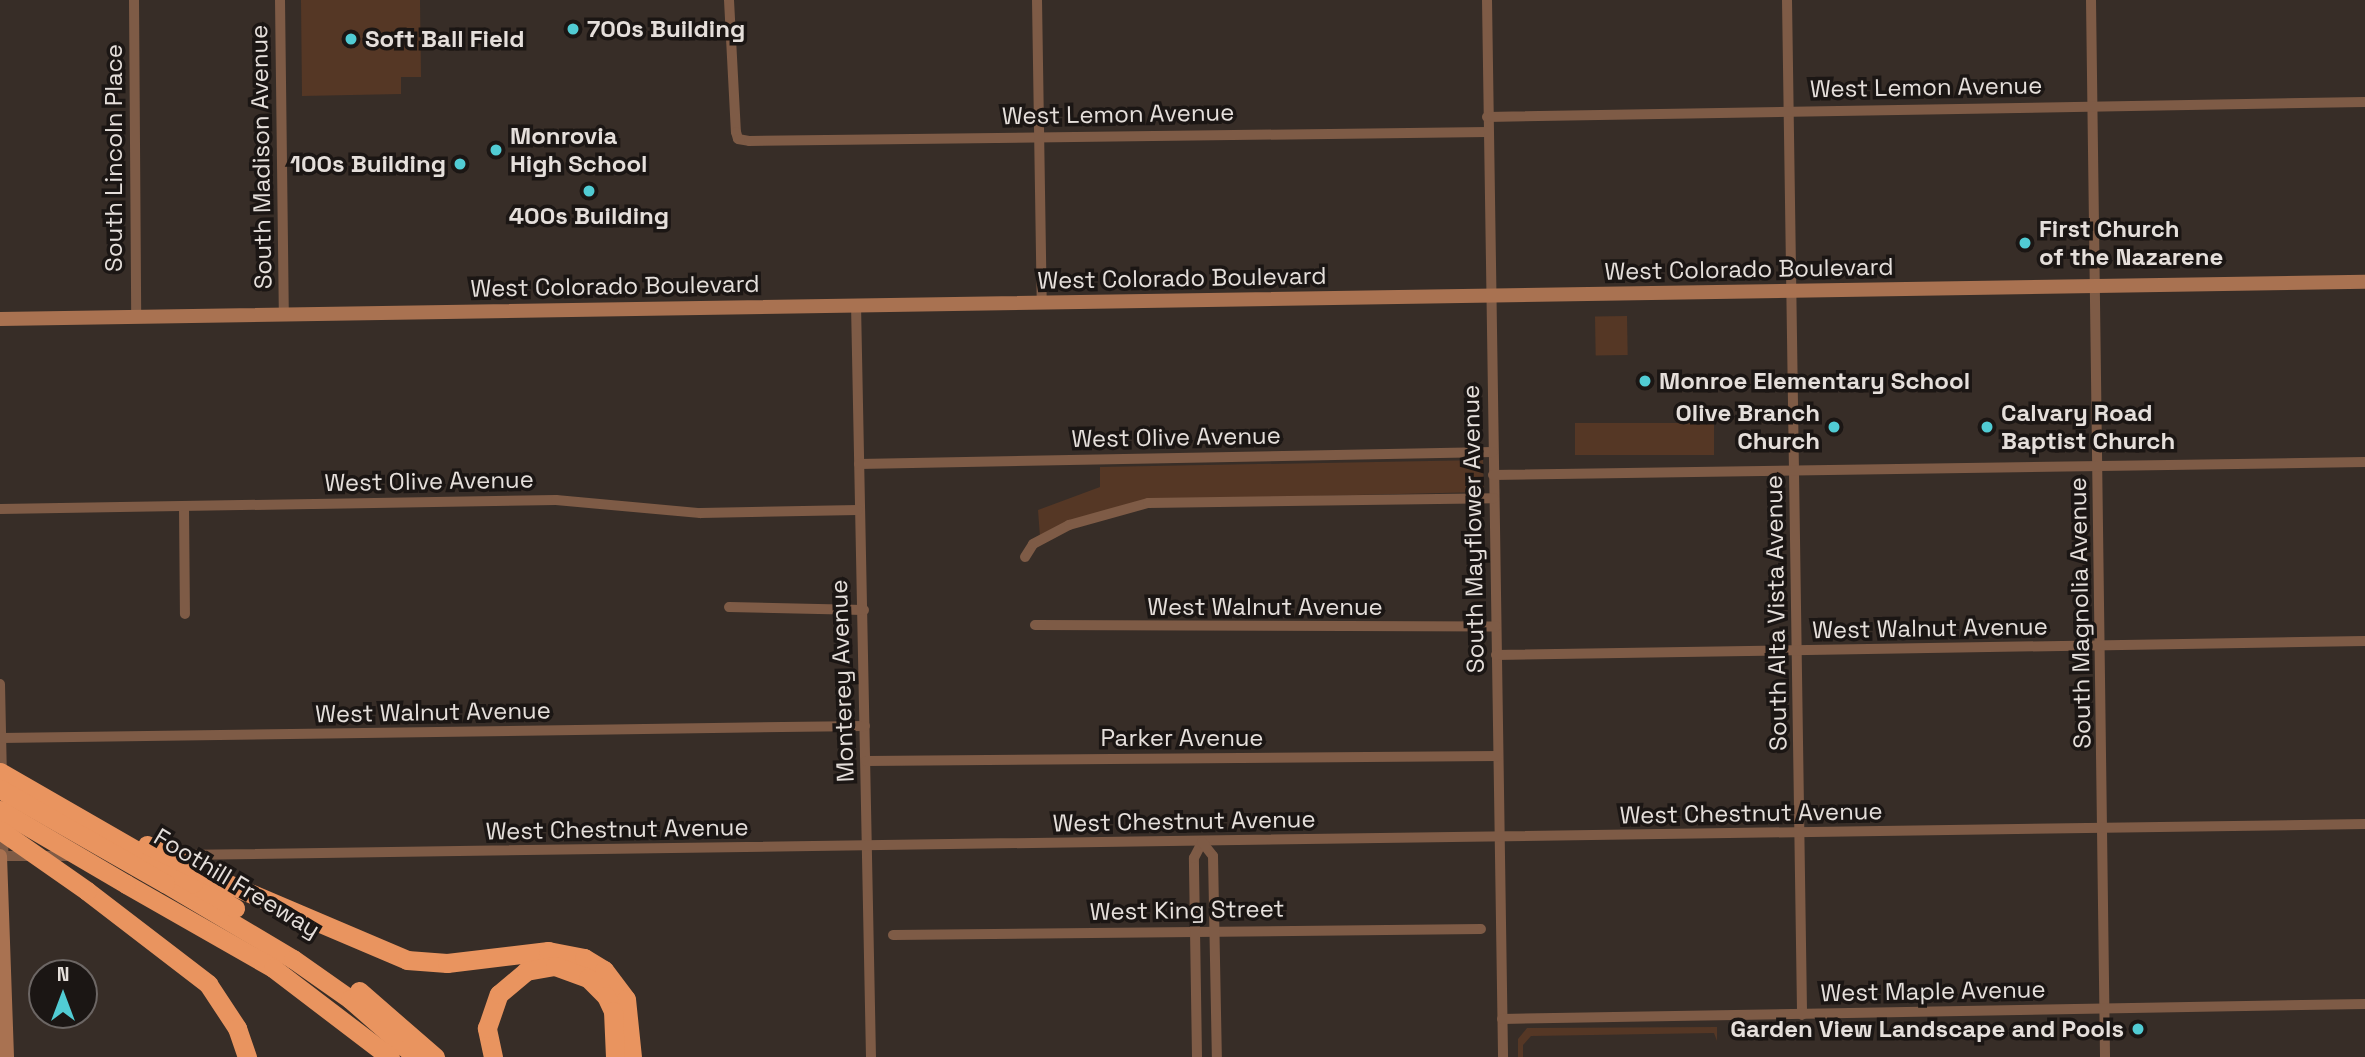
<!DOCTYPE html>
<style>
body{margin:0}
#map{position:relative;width:2365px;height:1057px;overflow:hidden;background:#372d27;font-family:"Space Grotesk",sans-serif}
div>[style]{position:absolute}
.green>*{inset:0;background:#553725;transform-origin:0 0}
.street>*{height:10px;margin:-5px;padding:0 5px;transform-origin:5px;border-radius:5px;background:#7e5b46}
.secondary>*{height:14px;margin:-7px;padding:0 7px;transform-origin:7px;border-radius:7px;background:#a97251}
.highway>*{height:19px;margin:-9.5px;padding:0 9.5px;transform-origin:9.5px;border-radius:9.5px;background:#e9945f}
.highway-bridge>*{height:19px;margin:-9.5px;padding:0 9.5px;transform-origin:9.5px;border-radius:9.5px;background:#e9945f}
.dots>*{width:19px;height:19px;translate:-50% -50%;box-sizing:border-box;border:4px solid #1b1614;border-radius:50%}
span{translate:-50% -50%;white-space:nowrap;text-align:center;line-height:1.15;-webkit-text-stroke:7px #1b1614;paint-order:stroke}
.poi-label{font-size:24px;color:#e5dfdb;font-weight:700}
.left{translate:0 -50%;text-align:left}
.right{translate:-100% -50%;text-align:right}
.street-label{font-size:24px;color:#e5dfdb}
.north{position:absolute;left:28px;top:959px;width:70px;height:70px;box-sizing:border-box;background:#1b1614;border:2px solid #6c6664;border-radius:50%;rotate:0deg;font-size:19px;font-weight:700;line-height:28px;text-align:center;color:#e5dfdb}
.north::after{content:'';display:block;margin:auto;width:24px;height:32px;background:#51ccd4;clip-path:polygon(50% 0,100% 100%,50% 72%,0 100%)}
</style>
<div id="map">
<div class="green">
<div style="clip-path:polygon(301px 0,420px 0,421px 77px,401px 77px,401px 94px,302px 96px)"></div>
<div style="left:1627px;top:316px;width:39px;height:32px;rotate:89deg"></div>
<div style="left:1575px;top:423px;width:139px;height:32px"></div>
<div style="clip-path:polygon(1483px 460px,1484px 492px,1178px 499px,1040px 537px,1038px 510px,1100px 487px,1100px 467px)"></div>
<div style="clip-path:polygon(1717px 1027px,1717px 1041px,1714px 1033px,1531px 1036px,1523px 1045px,1523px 1057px,1518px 1057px,1518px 1039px,1527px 1028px)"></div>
</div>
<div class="street">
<div style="left:134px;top:0;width:317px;rotate:89.6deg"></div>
<div style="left:280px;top:0;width:314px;rotate:89.3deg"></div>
<div style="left:729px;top:0;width:132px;rotate:87deg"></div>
<div style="left:736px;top:132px;width:7px;rotate:74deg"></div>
<div style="left:738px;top:139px;width:11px;rotate:10deg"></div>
<div style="left:749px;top:141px;width:739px;rotate:-0.7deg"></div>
<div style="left:1037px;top:0;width:303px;rotate:89.1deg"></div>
<div style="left:1487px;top:0;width:1057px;rotate:89.13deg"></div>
<div style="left:1787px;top:0;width:1015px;rotate:89.15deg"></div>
<div style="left:2091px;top:0;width:1057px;rotate:89.24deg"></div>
<div style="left:1487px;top:117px;width:878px;rotate:-0.98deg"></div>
<div style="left:856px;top:304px;width:753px;rotate:88.86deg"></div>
<div style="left:859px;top:464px;width:634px;rotate:-1.08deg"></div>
<div style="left:1493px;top:475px;width:872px;rotate:-0.85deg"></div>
<div style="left:184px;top:506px;width:108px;rotate:89.5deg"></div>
<div style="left:0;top:509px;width:556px;rotate:-0.93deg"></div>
<div style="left:556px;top:500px;width:145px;rotate:5.2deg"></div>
<div style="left:700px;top:513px;width:158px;rotate:-1.1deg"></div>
<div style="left:1025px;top:557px;width:15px;rotate:-58deg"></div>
<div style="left:1033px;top:544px;width:41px;rotate:-27.8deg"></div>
<div style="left:1069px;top:525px;width:82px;rotate:-15.6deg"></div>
<div style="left:1148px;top:503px;width:346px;rotate:-0.8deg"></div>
<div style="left:729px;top:607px;width:135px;rotate:1.3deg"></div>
<div style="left:1035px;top:625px;width:461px;rotate:0.2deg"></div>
<div style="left:1496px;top:655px;width:869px;rotate:-0.92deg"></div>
<div style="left:0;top:684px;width:92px;rotate:88.8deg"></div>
<div style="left:1px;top:738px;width:864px;rotate:-0.8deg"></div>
<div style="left:866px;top:761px;width:632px;rotate:-0.45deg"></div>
<div style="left:4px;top:831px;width:25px;rotate:92deg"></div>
<div style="left:3px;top:856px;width:68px"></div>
<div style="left:178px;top:855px;width:2187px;rotate:-0.81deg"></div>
<div style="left:893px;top:935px;width:588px;rotate:-0.58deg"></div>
<div style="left:1502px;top:1019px;width:863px;rotate:-1deg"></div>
<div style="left:1197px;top:1057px;width:199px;rotate:-90.9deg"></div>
<div style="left:1194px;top:858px;width:18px;rotate:-63deg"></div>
<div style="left:1202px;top:842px;width:18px;rotate:52deg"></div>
<div style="left:1213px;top:856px;width:201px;rotate:88.9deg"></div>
</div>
<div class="secondary">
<div style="left:0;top:319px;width:2365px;rotate:-0.9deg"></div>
<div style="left:0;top:856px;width:201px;rotate:88deg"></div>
</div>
<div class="highway">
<div style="left:165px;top:883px;width:149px;rotate:30.7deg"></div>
<div style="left:293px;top:959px;width:70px;rotate:35.1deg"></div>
<div style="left:350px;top:999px;width:88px;rotate:41.3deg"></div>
<div style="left:193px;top:883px;width:49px;rotate:30.8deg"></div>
<div style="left:226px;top:883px;width:197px;rotate:23deg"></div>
<div style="left:407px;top:960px;width:40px;rotate:4.3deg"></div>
<div style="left:447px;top:963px;width:102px;rotate:-6.8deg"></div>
<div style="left:548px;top:951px;width:37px;rotate:11deg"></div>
<div style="left:584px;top:958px;width:23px;rotate:31deg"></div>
<div style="left:604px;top:970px;width:36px;rotate:53deg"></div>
<div style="left:626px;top:999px;width:58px;rotate:84.1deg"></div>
<div style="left:126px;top:884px;width:169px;rotate:29.7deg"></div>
<div style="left:273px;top:968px;width:147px;rotate:37.3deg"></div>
<div style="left:87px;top:891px;width:153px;rotate:37.5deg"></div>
<div style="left:208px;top:984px;width:53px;rotate:56.6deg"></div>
<div style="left:237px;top:1028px;width:31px;rotate:71deg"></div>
<div style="left:359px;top:991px;width:101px;rotate:41deg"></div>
<div style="left:493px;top:1057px;width:30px;rotate:-102deg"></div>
<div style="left:487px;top:1028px;width:36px;rotate:-71deg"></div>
<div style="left:499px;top:994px;width:35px;rotate:-40deg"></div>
<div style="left:526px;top:971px;width:29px;rotate:-10deg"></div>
<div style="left:555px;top:966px;width:35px;rotate:20deg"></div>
<div style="left:588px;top:978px;width:25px;rotate:45deg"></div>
<div style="left:606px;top:996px;width:17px;rotate:65deg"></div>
<div style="left:613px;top:1011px;width:46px;rotate:87.5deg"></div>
</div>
<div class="highway-bridge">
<div style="left:0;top:772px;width:223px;rotate:29.9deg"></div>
<div style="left:0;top:789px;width:190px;rotate:29.7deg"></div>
<div style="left:0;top:810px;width:146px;rotate:30.4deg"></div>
<div style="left:0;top:830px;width:106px;rotate:35deg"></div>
<div style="left:147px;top:845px;width:88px;rotate:25.7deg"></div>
</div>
<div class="dots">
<div style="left:573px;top:29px;background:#51ccd4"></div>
<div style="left:351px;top:39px;background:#51ccd4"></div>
<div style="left:496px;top:150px;background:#51ccd4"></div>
<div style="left:460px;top:164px;background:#51ccd4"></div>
<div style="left:589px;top:191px;background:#51ccd4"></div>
<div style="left:2025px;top:243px;background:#51ccd4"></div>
<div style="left:1645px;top:381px;background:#51ccd4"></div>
<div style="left:1834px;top:427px;background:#51ccd4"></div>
<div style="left:1987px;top:427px;background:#51ccd4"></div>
<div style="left:2138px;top:1029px;background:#51ccd4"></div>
</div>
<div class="poi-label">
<span class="left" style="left:587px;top:29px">700s Building</span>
<span class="left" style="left:365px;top:39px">Soft Ball Field</span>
<span class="left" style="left:510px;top:150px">Monrovia<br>High School</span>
<span class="right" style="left:446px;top:164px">100s Building</span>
<span style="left:589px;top:216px">400s Building</span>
<span class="left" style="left:2039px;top:243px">First Church<br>of the Nazarene</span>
<span class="left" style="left:1659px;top:381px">Monroe Elementary School</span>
<span class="right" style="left:1820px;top:427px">Olive Branch<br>Church</span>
<span class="left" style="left:2001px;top:427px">Calvary Road<br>Baptist Church</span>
<span class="right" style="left:2124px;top:1029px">Garden View Landscape and Pools</span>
</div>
<div class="street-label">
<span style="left:1926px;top:87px;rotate:-1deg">West Lemon Avenue</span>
<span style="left:1118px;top:114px;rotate:-1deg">West Lemon Avenue</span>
<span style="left:261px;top:157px;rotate:-91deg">South Madison Avenue</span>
<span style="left:114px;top:158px;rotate:-90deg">South Lincoln Place</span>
<span style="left:1749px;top:269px;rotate:-1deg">West Colorado Boulevard</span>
<span style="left:1182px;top:278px;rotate:-1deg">West Colorado Boulevard</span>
<span style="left:615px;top:286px;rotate:-1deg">West Colorado Boulevard</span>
<span style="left:1176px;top:437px;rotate:-1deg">West Olive Avenue</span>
<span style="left:429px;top:481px;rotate:-1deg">West Olive Avenue</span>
<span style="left:1473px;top:529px;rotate:-91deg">South Mayflower Avenue</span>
<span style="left:1265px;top:607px">West Walnut Avenue</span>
<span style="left:1776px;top:613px;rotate:-91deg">South Alta Vista Avenue</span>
<span style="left:2080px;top:613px;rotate:-91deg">South Magnolia Avenue</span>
<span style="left:1930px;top:628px;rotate:-1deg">West Walnut Avenue</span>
<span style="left:842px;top:681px;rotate:-92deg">Monterey Avenue</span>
<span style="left:433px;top:712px;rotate:-1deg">West Walnut Avenue</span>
<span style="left:1182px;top:738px">Parker Avenue</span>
<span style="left:1751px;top:813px;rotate:-1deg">West Chestnut Avenue</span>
<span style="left:1184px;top:821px;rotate:-1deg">West Chestnut Avenue</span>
<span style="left:617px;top:829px;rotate:-1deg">West Chestnut Avenue</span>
<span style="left:237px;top:883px;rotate:31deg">Foothill Freeway</span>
<span style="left:1187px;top:910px;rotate:-1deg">West King Street</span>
<span style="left:1933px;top:991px;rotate:-1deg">West Maple Avenue</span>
</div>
<div class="north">N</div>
</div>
